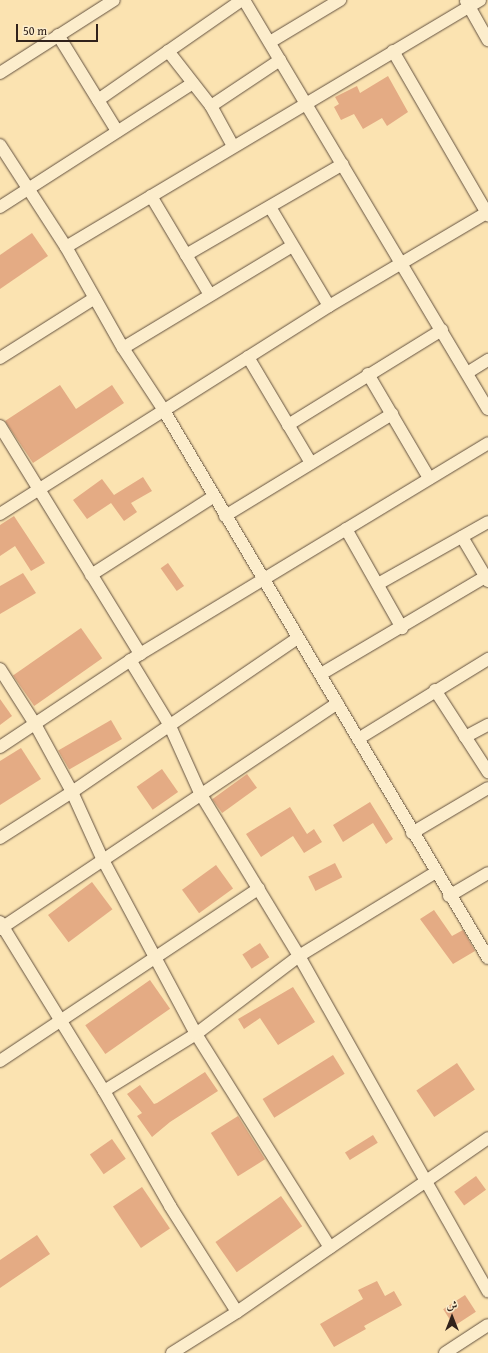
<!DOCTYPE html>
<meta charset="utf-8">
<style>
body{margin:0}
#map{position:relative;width:488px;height:1353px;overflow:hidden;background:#fbe3b1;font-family:"Gentium Book Plus",Amiri,serif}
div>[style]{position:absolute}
.building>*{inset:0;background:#e4ab84;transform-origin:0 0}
.roads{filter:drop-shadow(0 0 1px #645240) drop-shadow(0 0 1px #645240)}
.street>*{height:12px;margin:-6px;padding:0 6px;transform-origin:6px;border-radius:6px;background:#fcedcc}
span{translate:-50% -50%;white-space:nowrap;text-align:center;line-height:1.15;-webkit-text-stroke:3px #fcedcc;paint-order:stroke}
.north{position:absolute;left:432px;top:1297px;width:40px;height:40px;-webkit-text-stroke:3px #fcedcc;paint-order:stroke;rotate:0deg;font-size:11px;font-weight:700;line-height:16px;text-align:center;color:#31221b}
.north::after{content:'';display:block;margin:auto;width:14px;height:18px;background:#31221b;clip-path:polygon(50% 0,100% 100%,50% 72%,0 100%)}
.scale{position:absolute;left:16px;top:24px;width:82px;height:18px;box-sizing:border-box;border:2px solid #31221b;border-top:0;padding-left:5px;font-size:12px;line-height:14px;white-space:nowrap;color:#31221b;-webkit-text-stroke:3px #fcedcc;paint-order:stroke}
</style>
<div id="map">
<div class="building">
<div style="clip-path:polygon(388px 76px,408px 112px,387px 126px,382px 118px,363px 129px,354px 114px,341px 120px,334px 107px,339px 104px,335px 97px,357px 86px,360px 93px)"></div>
<div style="clip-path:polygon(32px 233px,48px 256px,0 289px,0 255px)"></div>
<div style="clip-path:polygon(60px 385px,76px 409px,112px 385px,124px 403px,33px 463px,5px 421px)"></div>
<div style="clip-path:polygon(143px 477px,152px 491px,131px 503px,137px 512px,124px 521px,111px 503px,87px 519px,73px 500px,102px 479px,114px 495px)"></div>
<div style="clip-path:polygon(14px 516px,45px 563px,31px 571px,15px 546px,0 556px,0 525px)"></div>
<div style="left:168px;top:563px;width:28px;height:9px;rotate:55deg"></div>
<div style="clip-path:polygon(23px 573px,36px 593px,0 614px,0 586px)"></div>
<div style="left:81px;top:628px;width:37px;height:83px;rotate:55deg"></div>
<div style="clip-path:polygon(0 699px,12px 716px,0 725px)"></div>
<div style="left:111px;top:720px;width:22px;height:61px;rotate:60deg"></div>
<div style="clip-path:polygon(21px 748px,41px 779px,0 805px,0 761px)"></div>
<div style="left:162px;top:769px;width:28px;height:31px;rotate:55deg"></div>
<div style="left:247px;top:774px;width:17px;height:43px;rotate:54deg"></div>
<div style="clip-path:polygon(370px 802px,393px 839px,386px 844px,373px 823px,343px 842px,333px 825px)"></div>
<div style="clip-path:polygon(290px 807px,307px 834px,314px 829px,322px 842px,304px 853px,293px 836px,261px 857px,246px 834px)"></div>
<div style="left:335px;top:863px;width:16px;height:30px;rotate:63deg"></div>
<div style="left:216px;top:865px;width:29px;height:42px;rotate:54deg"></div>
<div style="left:92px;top:882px;width:34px;height:55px;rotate:53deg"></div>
<div style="clip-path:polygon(434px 910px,452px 936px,463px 930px,475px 951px,453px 964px,420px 919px)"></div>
<div style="left:260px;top:943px;width:17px;height:21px;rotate:57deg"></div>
<div style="left:150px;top:980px;width:35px;height:79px;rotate:55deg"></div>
<div style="clip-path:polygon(293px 987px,315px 1022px,278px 1045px,260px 1018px,244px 1029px,238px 1019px)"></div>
<div style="left:333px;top:1055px;width:22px;height:83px;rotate:58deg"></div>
<div style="left:457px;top:1063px;width:32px;height:49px;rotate:56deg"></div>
<div style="clip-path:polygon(205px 1072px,218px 1091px,170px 1122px,152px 1137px,137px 1116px,142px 1113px,127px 1094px,140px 1085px,154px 1104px,157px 1103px)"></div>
<div style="left:238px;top:1116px;width:51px;height:32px;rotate:58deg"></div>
<div style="left:373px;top:1135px;width:9px;height:33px;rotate:58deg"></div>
<div style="left:112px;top:1139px;width:24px;height:27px;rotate:55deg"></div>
<div style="left:476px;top:1176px;width:17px;height:27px;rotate:54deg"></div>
<div style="left:142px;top:1187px;width:50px;height:35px;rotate:56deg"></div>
<div style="left:281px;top:1196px;width:37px;height:80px;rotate:55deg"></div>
<div style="clip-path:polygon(37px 1235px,50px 1254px,0 1288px,0 1260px)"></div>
<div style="clip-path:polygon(377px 1281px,385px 1296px,394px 1291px,402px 1305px,364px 1326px,366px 1329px,334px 1347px,320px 1324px,363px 1299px,358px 1290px)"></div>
<div style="left:465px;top:1295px;width:20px;height:26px;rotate:57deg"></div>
</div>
<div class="roads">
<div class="street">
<div style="left:244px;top:0;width:476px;rotate:59.2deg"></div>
<div style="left:466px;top:1px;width:45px;rotate:60.6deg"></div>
<div style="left:58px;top:35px;width:113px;rotate:58.4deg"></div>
<div style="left:270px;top:42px;width:82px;rotate:-31deg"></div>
<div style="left:168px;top:51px;width:70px;rotate:52deg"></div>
<div style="left:211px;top:106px;width:46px;rotate:61.2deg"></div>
<div style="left:393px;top:51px;width:190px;rotate:59.9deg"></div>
<div style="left:0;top:73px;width:135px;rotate:-32.6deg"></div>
<div style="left:98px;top:100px;width:175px;rotate:-34.8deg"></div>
<div style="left:211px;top:106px;width:83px;rotate:-33.7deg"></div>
<div style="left:0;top:145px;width:121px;rotate:57.1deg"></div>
<div style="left:66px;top:247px;width:116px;rotate:60.6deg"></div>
<div style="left:123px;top:348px;width:73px;rotate:56.7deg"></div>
<div style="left:163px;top:409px;width:638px;rotate:59.38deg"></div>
<div style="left:151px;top:196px;width:115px;rotate:59.2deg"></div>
<div style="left:0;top:207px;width:229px;rotate:-32.7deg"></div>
<div style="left:270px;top:207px;width:115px;rotate:59.2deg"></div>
<div style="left:66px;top:247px;width:482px;rotate:-30.8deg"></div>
<div style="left:186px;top:255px;width:181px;rotate:-30.1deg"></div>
<div style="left:123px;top:348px;width:197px;rotate:-31.1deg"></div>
<div style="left:248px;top:357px;width:123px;rotate:59.3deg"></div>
<div style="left:0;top:358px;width:112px;rotate:-32.3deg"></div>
<div style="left:467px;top:373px;width:25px;rotate:-32deg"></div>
<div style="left:368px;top:374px;width:121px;rotate:59.6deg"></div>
<div style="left:288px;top:425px;width:181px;rotate:-31.7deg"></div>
<div style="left:0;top:426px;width:268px;rotate:58.4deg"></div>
<div style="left:0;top:514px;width:389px;rotate:-32.3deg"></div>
<div style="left:329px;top:306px;width:185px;rotate:-30.6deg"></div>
<div style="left:225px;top:516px;width:196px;rotate:-31.4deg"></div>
<div style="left:346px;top:529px;width:114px;rotate:60.5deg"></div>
<div style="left:462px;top:537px;width:51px;rotate:59.4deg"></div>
<div style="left:91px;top:575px;width:145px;rotate:-32.6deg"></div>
<div style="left:378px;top:584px;width:126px;rotate:-29.4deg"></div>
<div style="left:130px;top:660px;width:75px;rotate:58.6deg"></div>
<div style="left:169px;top:724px;width:76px;rotate:65.8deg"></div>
<div style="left:200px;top:793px;width:191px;rotate:58.7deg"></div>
<div style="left:299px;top:956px;width:385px;rotate:60.6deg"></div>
<div style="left:0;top:669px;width:65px;rotate:57.5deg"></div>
<div style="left:35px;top:724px;width:77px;rotate:61.4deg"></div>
<div style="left:72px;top:792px;width:72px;rotate:65.6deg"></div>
<div style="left:102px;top:858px;width:200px;rotate:61.9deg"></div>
<div style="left:196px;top:1034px;width:252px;rotate:57.9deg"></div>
<div style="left:321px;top:674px;width:191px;rotate:-30.6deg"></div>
<div style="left:435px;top:690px;width:98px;rotate:57.1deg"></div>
<div style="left:465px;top:737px;width:26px;rotate:-28deg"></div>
<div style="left:358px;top:739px;width:153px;rotate:-31.6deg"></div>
<div style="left:0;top:747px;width:168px;rotate:-33.6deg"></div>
<div style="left:140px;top:654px;width:407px;rotate:-31.2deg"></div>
<div style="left:412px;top:833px;width:88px;rotate:-30.6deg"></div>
<div style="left:0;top:838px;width:85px;rotate:-32.6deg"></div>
<div style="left:72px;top:792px;width:273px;rotate:-34.3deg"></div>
<div style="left:449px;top:896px;width:45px;rotate:-30.5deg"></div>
<div style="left:0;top:922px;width:198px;rotate:58.4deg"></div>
<div style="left:104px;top:1091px;width:133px;rotate:60.1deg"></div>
<div style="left:170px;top:1206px;width:125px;rotate:57.7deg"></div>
<div style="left:0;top:929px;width:406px;rotate:-33.8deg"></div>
<div style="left:0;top:1061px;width:311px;rotate:-33.7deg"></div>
<div style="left:104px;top:1091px;width:108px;rotate:-31.8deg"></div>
<div style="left:196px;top:1034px;width:129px;rotate:-37.1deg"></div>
<div style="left:299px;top:956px;width:161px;rotate:-31.5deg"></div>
<div style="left:172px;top:1353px;width:77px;rotate:-32.2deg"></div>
<div style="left:237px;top:1312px;width:305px;rotate:-34.7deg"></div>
<div style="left:445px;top:1353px;width:51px;rotate:-33.1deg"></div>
</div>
</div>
<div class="north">ش</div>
<div class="scale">50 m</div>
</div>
